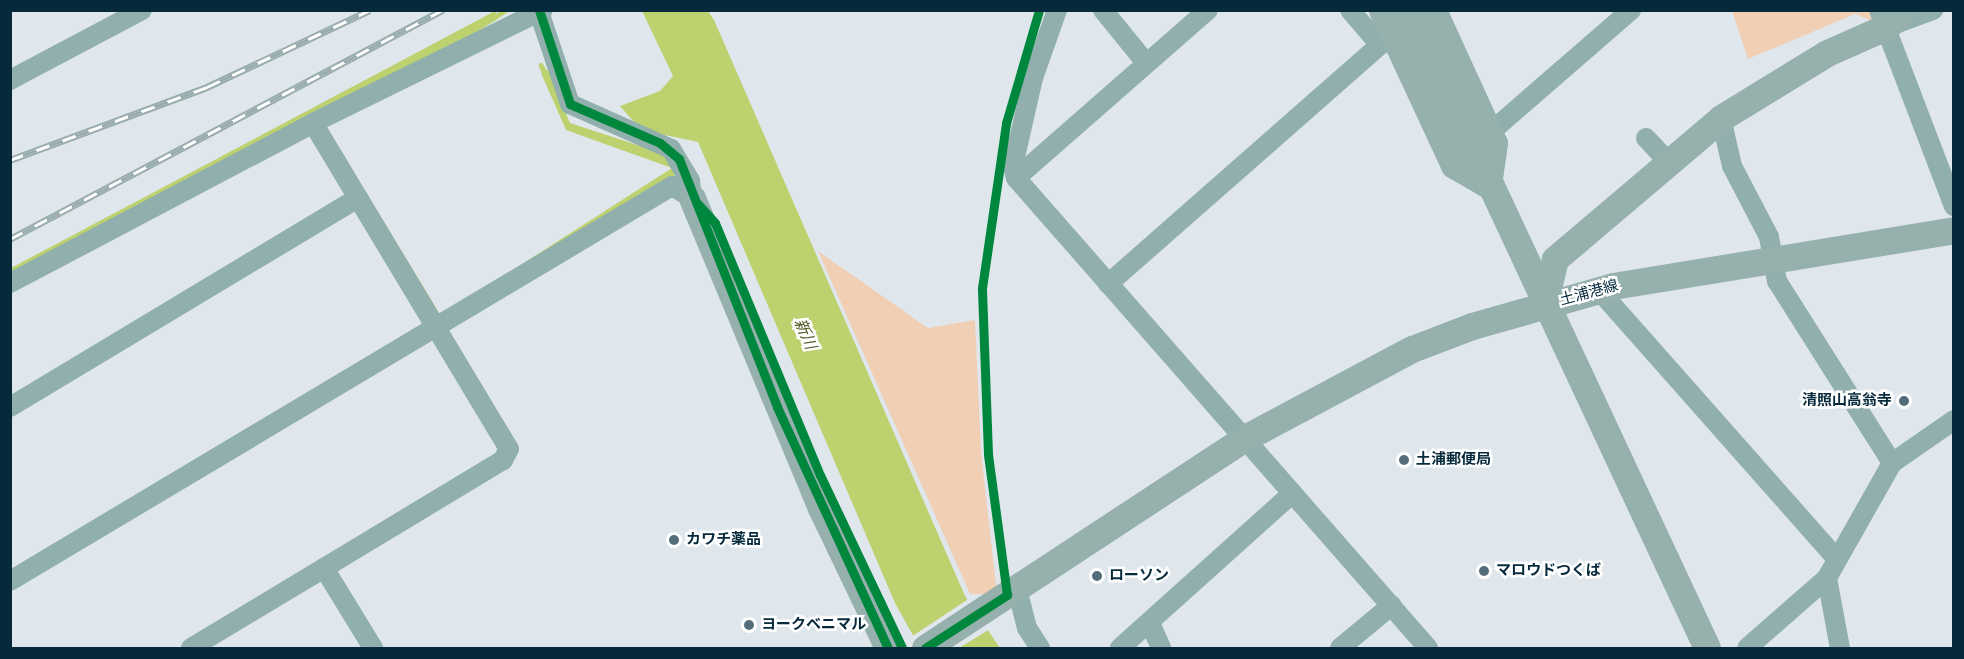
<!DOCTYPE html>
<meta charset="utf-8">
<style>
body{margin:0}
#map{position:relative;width:1964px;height:659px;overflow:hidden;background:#dfe7ed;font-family:"Roboto Condensed","Noto Sans JP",sans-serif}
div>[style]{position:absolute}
.green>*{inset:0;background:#f0cfb5}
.water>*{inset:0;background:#bdd26e}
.pier>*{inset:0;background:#dfe7ed}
.stream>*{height:4.5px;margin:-2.25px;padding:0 2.25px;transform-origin:2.25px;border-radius:2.25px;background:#bdd26e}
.street>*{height:20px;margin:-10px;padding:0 10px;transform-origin:10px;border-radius:10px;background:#91afac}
.secondary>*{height:27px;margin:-13.5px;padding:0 13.5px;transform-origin:13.5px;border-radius:13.5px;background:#96b0ad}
.rail>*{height:7px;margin-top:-3.5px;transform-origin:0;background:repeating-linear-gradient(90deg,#fff 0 14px,#9aadae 0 28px);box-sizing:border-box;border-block:2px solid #9aadae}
.cycleway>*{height:9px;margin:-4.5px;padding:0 4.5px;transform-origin:4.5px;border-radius:4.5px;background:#00873e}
.dots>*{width:16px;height:16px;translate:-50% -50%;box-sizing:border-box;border:3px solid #fff;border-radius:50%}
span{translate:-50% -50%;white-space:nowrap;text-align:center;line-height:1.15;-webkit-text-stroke:5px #fff;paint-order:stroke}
.street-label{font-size:15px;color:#06293c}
.poi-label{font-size:15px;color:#06293c;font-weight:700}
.right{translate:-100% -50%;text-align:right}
.left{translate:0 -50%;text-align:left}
.water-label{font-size:16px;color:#505b25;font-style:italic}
.frame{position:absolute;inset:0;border:12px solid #06293c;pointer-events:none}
</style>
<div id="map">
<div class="green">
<div style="clip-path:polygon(1732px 11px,1871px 11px,1877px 23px,1855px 14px,1748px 59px)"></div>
<div style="clip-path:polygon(818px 251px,928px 328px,975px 320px,981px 452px,997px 594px,970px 594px)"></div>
</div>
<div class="water">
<div style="clip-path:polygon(495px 11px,498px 19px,424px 63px,11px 278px,11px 268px)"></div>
<div style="clip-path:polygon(642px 11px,708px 11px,714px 20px,965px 596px,1000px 648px,920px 648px,895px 603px,698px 142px,641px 130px,620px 106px,660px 91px,673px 76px)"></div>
<div style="clip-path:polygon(548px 70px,570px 123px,662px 153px,680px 172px,439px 323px,372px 202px,441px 316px,672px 168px,566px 130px,541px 73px)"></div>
</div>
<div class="pier">
<div style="clip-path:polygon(970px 598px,990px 629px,959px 648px,917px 648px,911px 637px)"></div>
</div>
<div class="stream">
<div style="left:493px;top:18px;width:15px;rotate:-32deg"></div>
<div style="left:541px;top:65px;width:11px;rotate:63deg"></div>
</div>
<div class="street">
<div style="left:1057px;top:10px;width:72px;rotate:109.4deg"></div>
<div style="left:1033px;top:78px;width:90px;rotate:102.8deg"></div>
<div style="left:1013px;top:166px;width:12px;rotate:76deg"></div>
<div style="left:1016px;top:178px;width:625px;rotate:48.76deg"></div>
<div style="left:1103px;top:10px;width:68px;rotate:50.9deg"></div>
<div style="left:1350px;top:10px;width:46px;rotate:49.4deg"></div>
<div style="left:1879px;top:10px;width:210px;rotate:69.1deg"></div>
<div style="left:539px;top:12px;width:97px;rotate:71.4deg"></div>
<div style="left:570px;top:104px;width:111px;rotate:24deg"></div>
<div style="left:671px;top:149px;width:37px;rotate:59deg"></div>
<div style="left:690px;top:181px;width:17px;rotate:83deg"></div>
<div style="left:1892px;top:25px;width:44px;rotate:-20.1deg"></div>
<div style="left:10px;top:80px;width:149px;rotate:-27.9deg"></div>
<div style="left:1721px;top:118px;width:49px;rotate:77.1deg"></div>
<div style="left:1732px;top:166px;width:80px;rotate:62.5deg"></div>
<div style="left:1769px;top:237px;width:45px;rotate:79.7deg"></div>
<div style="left:1777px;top:281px;width:215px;rotate:57.7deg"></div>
<div style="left:1892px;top:463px;width:132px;rotate:119.5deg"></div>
<div style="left:1827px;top:578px;width:106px;rotate:138.8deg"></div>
<div style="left:313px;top:123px;width:380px;rotate:59deg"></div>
<div style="left:509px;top:449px;width:13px;rotate:119deg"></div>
<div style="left:503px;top:460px;width:209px;rotate:148.9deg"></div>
<div style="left:324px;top:568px;width:94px;rotate:58.5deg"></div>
<div style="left:1493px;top:130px;width:183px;rotate:-41deg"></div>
<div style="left:1646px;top:138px;width:34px;rotate:47deg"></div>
<div style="left:1016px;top:178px;width:255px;rotate:-41.2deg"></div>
<div style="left:10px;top:283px;width:343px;rotate:-27.8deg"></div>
<div style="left:313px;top:123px;width:256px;rotate:-26.2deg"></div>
<div style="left:1108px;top:284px;width:379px;rotate:-41.3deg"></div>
<div style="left:1598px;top:289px;width:361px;rotate:48.5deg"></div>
<div style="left:10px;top:407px;width:406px;rotate:-31deg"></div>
<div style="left:1892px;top:463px;width:75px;rotate:-34.7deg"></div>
<div style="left:1827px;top:578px;width:71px;rotate:79.5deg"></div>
<div style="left:10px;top:581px;width:771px;rotate:-30.82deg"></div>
<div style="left:672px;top:186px;width:23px;rotate:31deg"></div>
<div style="left:1017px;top:589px;width:40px;rotate:75.6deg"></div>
<div style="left:1027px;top:628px;width:24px;rotate:57deg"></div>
<div style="left:1150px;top:623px;width:27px;rotate:66deg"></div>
<div style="left:191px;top:648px;width:155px;rotate:-31deg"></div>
<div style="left:1120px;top:648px;width:232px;rotate:-41.9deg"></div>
<div style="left:1340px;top:648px;width:67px;rotate:-39.6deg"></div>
</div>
<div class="secondary">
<div style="left:1382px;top:10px;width:171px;rotate:65.1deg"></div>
<div style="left:1454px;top:165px;width:39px;rotate:30deg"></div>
<div style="left:1409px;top:10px;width:704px;rotate:64.96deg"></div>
<div style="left:1433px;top:10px;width:146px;rotate:65.4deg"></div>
<div style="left:1494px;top:143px;width:42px;rotate:98.1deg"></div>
<div style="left:692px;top:198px;width:336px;rotate:67.4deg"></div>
<div style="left:821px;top:508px;width:155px;rotate:64.4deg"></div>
<div style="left:1544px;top:305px;width:47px;rotate:-76.6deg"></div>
<div style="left:1555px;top:259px;width:218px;rotate:-40.3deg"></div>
<div style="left:1721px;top:118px;width:124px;rotate:-31.5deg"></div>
<div style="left:1827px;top:53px;width:64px;rotate:-23.8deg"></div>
<div style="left:1886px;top:27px;width:25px;rotate:-42deg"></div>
<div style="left:925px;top:648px;width:383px;rotate:-33.3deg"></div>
<div style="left:1245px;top:438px;width:189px;rotate:-28.1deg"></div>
<div style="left:1412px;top:349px;width:64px;rotate:-21deg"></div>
<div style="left:1472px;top:326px;width:147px;rotate:-15.8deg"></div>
<div style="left:1613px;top:286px;width:346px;rotate:-9.3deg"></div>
</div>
<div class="rail">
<div style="left:10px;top:160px;width:210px;rotate:-20.3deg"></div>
<div style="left:207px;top:87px;width:180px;rotate:-25.3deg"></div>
<div style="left:10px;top:239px;width:490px;rotate:-27.9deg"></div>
</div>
<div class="cycleway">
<div style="left:539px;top:10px;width:99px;rotate:71.7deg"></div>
<div style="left:570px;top:104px;width:98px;rotate:23.4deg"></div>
<div style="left:660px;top:143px;width:25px;rotate:40deg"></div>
<div style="left:679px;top:159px;width:267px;rotate:68.4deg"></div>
<div style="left:777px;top:407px;width:265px;rotate:65.3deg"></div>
<div style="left:698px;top:204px;width:25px;rotate:48deg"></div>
<div style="left:715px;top:223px;width:273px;rotate:67.4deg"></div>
<div style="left:820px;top:475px;width:191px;rotate:64.6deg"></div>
<div style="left:925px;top:648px;width:98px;rotate:-32.9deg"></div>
<div style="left:1007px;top:595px;width:142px;rotate:-97.7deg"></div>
<div style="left:988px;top:454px;width:166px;rotate:-92.1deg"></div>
<div style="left:982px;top:288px;width:167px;rotate:-81.7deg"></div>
<div style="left:1006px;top:123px;width:118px;rotate:-73.7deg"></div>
</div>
<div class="dots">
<div style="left:1904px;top:401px;background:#526c7a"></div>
<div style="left:1404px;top:460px;background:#526c7a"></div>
<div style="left:674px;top:540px;background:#526c7a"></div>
<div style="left:1484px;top:571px;background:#526c7a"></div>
<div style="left:1097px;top:576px;background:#526c7a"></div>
<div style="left:749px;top:625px;background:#526c7a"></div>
</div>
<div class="street-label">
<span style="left:1589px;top:293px;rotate:-15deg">土浦港線</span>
</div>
<div class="poi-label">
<span class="right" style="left:1892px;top:401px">清照山高翁寺</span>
<span class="left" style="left:1416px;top:460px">土浦郵便局</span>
<span class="left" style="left:686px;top:540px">カワチ薬品</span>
<span class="left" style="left:1496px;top:571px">マロウドつくば</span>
<span class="left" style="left:1109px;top:576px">ローソン</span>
<span class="left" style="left:761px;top:625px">ヨークベニマル</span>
</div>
<div class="water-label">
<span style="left:805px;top:334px;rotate:67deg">新川</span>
</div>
<div class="frame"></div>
</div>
